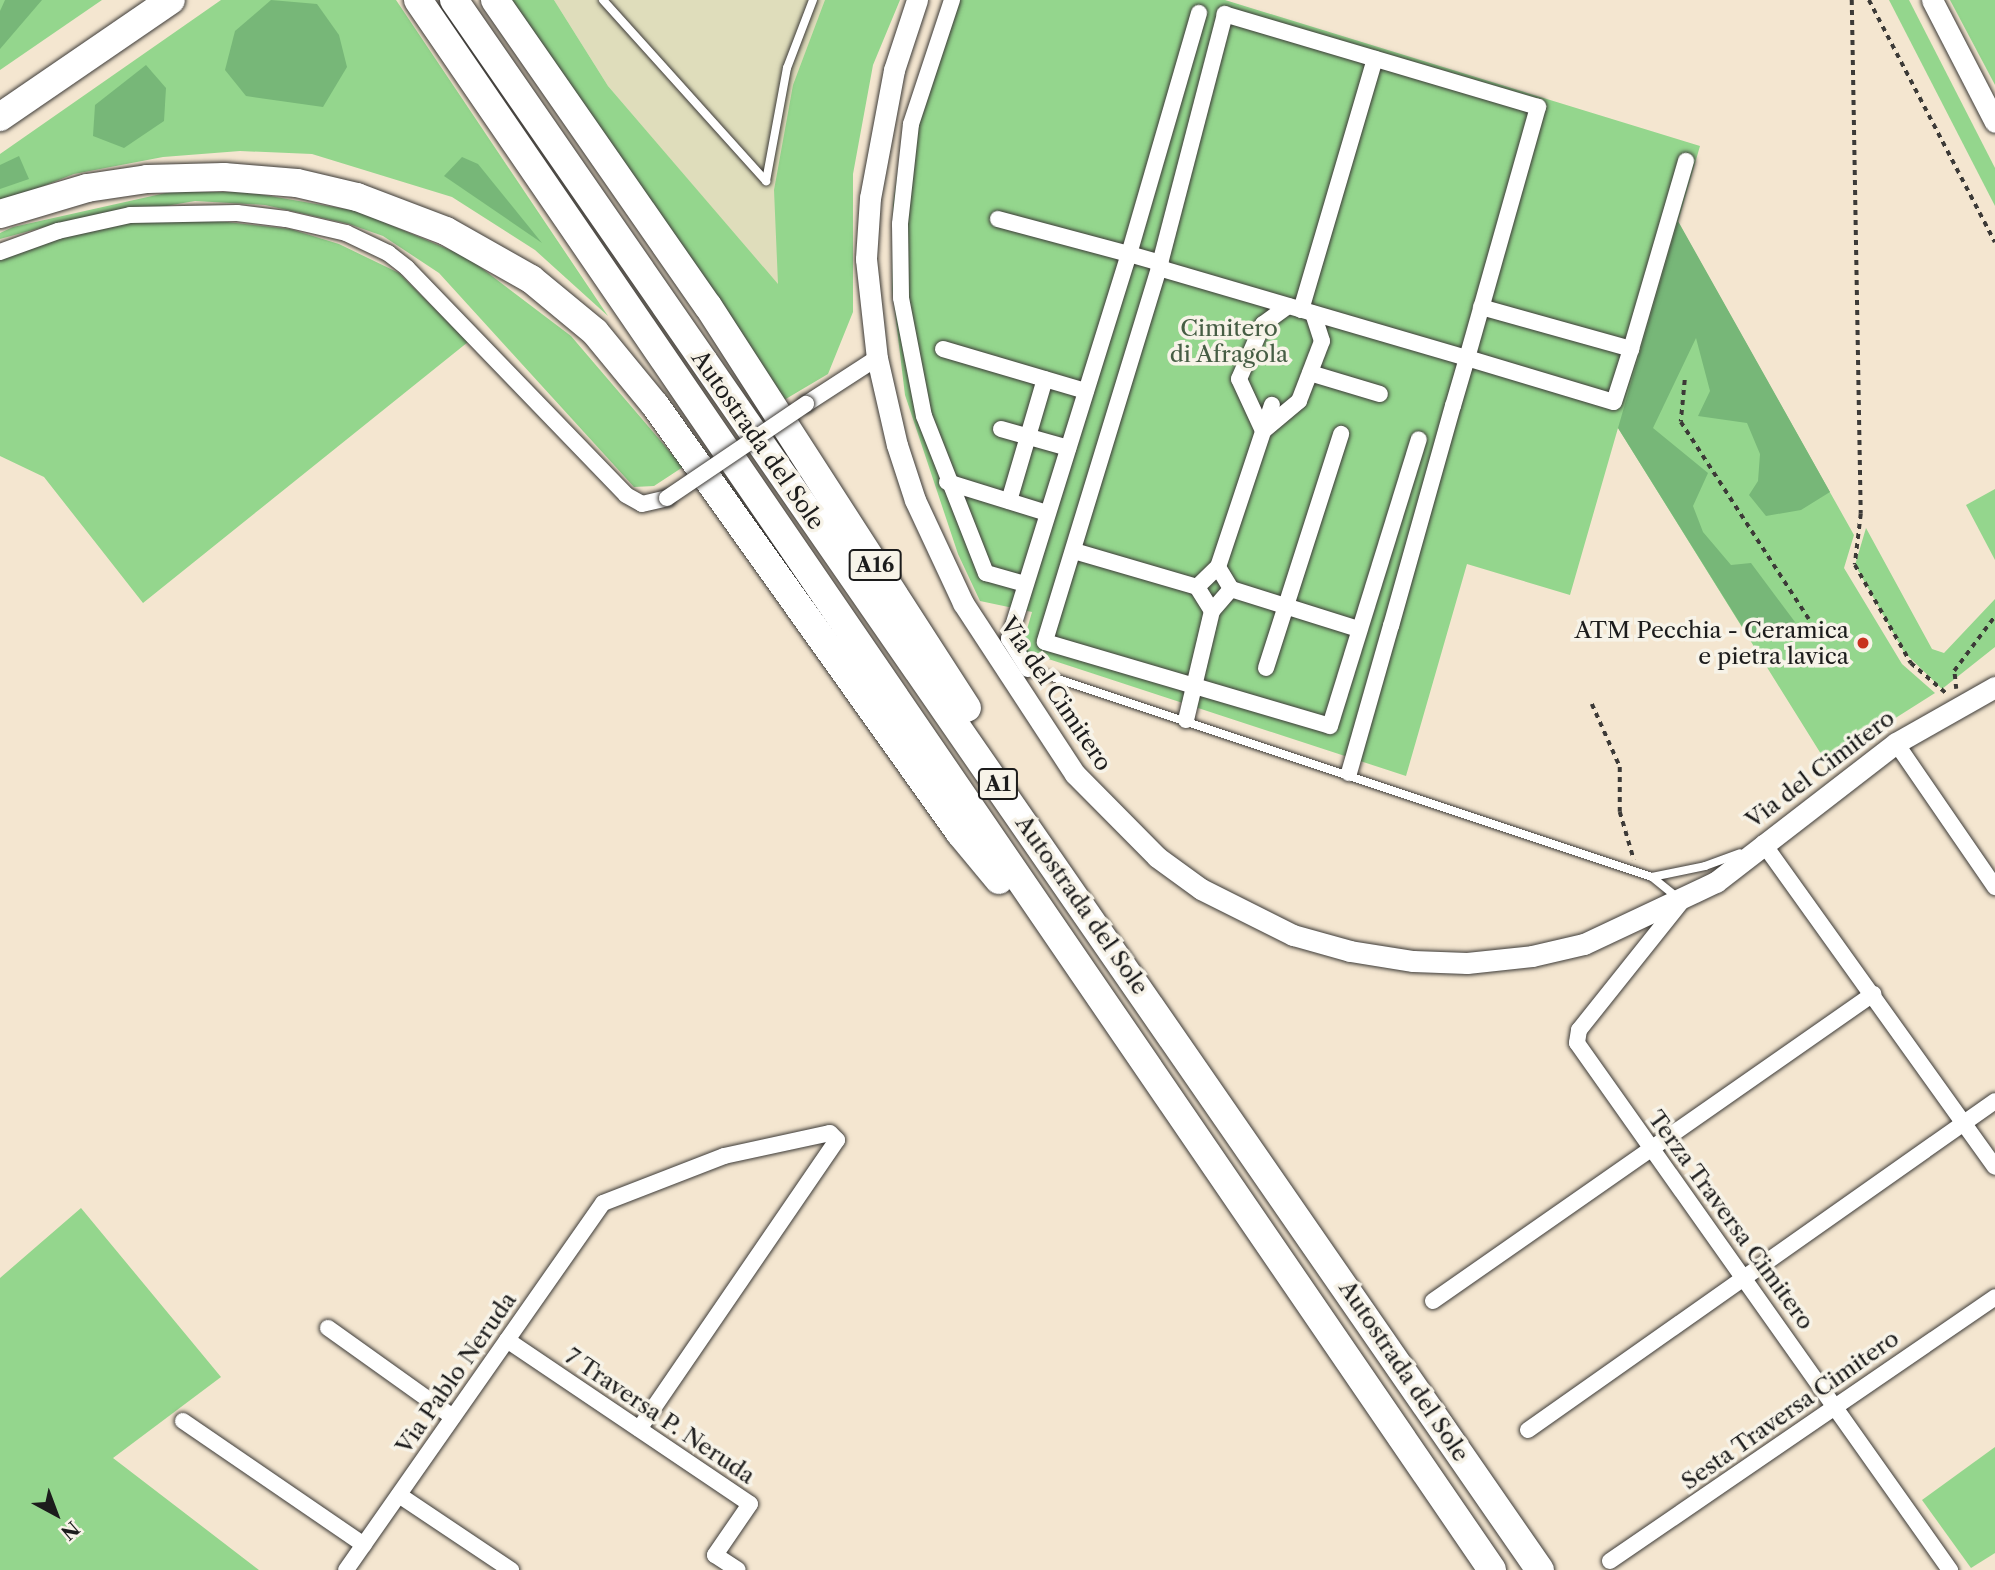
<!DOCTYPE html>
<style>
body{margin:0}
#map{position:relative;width:1995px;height:1570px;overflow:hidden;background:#f4e6d0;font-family:"Libre Caslon Text",serif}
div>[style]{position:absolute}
.built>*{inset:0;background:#dfddbb}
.green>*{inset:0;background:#94d68d}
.forest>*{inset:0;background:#77b778}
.path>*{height:3.5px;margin-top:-1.75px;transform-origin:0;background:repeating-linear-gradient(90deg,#3c3a37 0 5px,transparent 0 10px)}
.roads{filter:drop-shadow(0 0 2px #3c3a37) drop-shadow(0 0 2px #3c3a37)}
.lane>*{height:8px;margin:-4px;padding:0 4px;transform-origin:4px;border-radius:4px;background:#fff}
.street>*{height:16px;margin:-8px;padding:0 8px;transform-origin:8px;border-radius:8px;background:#fff}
.secondary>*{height:21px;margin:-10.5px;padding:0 10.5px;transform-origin:10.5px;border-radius:10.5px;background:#fff}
.highway>*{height:28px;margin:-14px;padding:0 14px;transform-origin:14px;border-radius:14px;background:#fff}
.bridges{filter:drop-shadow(0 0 2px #3c3a37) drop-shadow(0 0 2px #3c3a37)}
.street-bridge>*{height:16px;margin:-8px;padding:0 8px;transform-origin:8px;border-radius:8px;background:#fff}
.dots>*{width:19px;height:19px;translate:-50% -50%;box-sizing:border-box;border:4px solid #f7f3e8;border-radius:50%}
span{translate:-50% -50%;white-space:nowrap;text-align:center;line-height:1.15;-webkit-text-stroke:7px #f7f3e8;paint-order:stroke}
.shield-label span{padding:2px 5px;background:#f7f3e8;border:2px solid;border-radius:5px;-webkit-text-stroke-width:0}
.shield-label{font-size:21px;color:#1c1c1c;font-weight:700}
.park-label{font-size:23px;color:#465d44}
.street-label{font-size:23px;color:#1c1c1c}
.poi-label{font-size:23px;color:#1c1c1c}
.right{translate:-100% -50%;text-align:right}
.north{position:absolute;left:21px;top:1479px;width:70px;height:70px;-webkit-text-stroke:5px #f7f3e8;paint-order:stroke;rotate:139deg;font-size:19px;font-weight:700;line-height:28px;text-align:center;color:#1c1c1c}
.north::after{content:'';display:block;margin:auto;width:24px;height:32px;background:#1c1c1c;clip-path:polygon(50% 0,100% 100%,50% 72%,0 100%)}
</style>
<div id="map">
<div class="built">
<div style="clip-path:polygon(554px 0,865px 0,778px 285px,608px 86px)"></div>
</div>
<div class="green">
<div style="clip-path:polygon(0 0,102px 0,0 70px)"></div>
<div style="clip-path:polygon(221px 0,396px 0,608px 316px,535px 250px,452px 197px,312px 154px,240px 151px,163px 157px,74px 174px,0 203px,0 154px)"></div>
<div style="clip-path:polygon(509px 0,554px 0,608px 86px,778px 284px,774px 190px,793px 85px,825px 0,900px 0,873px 65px,853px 174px,853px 312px,828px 374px,779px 403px)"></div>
<div style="clip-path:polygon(944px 0,1225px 0,1700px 146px,1678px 222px,1854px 535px,1844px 568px,1902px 664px,1935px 693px,1826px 762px,1618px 428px,1570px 595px,1467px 564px,1406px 776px,1021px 650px,1032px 612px,980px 601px,958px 554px,905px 395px,892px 288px,893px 205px,906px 115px)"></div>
<div style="clip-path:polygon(1889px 0,1909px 0,1995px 168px,1995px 206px)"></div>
<div style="clip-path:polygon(1950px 0,1995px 0,1995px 85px)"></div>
<div style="clip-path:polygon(170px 192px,246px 192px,357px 211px,467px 257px,571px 336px,683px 467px,654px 486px,634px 487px,439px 273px,383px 236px,349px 224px,265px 205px,195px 201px,44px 227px,0 239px,0 233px,13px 227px)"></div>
<div style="clip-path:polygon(157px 214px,290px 229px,339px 244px,399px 273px,468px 342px,143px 603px,44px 477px,0 456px,0 258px,86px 226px)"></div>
<div style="clip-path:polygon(1995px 489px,1995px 560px,1966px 505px)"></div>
<div style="clip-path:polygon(1866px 528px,1932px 649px,1944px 653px,1995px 599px,1995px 647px,1942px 689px,1904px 652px,1855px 565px)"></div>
<div style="clip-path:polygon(81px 1208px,221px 1377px,113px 1458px,259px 1570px,0 1570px,0 1278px)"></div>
<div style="clip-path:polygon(1995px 1447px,1995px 1553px,1971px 1568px,1922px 1500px)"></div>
</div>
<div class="forest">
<div style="clip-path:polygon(5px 0,42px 0,0 49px,0 11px)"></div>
<div style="clip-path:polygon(271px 0,317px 4px,339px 35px,347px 67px,323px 107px,246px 96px,225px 70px,235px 31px)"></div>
<div style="clip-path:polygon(146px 65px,166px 88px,164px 121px,124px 148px,93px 136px,95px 105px)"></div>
<div style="clip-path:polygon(19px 156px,29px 179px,0 189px,0 165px)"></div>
<div style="clip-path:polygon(462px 157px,478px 164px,542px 243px,444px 176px)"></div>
<div style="clip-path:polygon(1678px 221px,1830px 492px,1801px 510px,1766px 516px,1749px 495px,1758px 481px,1760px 454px,1747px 423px,1698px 416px,1710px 391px,1696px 338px,1653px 428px,1708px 473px,1693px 506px,1703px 532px,1731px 565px,1751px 563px,1795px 622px,1748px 636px,1618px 428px)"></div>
</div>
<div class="path">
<div style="left:1852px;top:0;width:514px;rotate:89deg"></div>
<div style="left:1861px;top:514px;width:51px;rotate:96.7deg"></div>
<div style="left:1855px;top:565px;width:113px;rotate:60.3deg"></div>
<div style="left:1911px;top:663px;width:48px;rotate:40.7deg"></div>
<div style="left:1869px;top:0;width:273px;rotate:62.5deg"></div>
<div style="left:1685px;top:380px;width:42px;rotate:95.4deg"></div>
<div style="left:1681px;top:422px;width:235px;rotate:57deg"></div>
<div style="left:1956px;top:689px;width:18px;rotate:-96deg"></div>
<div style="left:1954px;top:671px;width:69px;rotate:-53.3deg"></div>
<div style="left:1592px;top:704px;width:69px;rotate:66deg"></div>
<div style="left:1620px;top:767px;width:45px;rotate:90deg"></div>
<div style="left:1620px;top:812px;width:50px;rotate:73.7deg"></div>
</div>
<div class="roads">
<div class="lane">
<div style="left:603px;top:0;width:244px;rotate:48deg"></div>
<div style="left:766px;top:181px;width:115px;rotate:-79.5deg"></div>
<div style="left:787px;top:68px;width:73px;rotate:-69.1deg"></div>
<div style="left:1028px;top:669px;width:658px;rotate:18.43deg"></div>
<div style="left:1652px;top:877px;width:32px;rotate:39deg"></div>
<div style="left:1652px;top:877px;width:54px;rotate:-11.7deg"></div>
<div style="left:1705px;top:866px;width:37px;rotate:-20deg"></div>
</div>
<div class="street">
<div style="left:952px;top:0;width:131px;rotate:108.3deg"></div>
<div style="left:911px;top:124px;width:101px;rotate:96.3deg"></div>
<div style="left:900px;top:224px;width:74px;rotate:89.2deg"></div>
<div style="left:901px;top:298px;width:120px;rotate:79deg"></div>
<div style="left:924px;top:416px;width:169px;rotate:68.5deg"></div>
<div style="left:986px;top:573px;width:41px;rotate:15.8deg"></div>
<div style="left:998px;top:219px;width:136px;rotate:15deg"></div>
<div style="left:1129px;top:254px;width:251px;rotate:-73.8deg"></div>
<div style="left:0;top:252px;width:62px;rotate:-19.9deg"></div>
<div style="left:58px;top:231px;width:74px;rotate:-12.5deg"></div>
<div style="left:130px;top:215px;width:107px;rotate:-1.1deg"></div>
<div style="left:237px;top:213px;width:49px;rotate:7deg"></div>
<div style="left:286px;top:219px;width:62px;rotate:13.1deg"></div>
<div style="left:346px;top:233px;width:47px;rotate:25.5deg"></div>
<div style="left:388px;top:253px;width:24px;rotate:38deg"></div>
<div style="left:407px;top:268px;width:315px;rotate:46deg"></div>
<div style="left:626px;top:495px;width:18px;rotate:29deg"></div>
<div style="left:642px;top:504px;width:26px;rotate:-13deg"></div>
<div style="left:1159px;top:268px;width:391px;rotate:107deg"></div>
<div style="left:1045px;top:642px;width:297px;rotate:16.4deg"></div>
<div style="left:1330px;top:726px;width:300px;rotate:-72.8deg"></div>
<div style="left:1288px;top:306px;width:31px;rotate:144deg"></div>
<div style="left:1263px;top:324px;width:60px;rotate:113.6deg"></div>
<div style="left:1239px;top:379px;width:57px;rotate:65.2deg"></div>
<div style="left:1263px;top:431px;width:47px;rotate:-39.8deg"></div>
<div style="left:1299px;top:401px;width:64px;rotate:-69deg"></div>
<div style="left:1322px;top:341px;width:29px;rotate:-108deg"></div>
<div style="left:1481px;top:307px;width:156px;rotate:15.6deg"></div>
<div style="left:1631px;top:349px;width:196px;rotate:-73.7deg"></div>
<div style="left:1301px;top:310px;width:262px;rotate:-73.6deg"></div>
<div style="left:943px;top:349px;width:149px;rotate:16.4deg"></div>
<div style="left:1310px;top:373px;width:73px;rotate:16.7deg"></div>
<div style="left:806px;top:404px;width:85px;rotate:-32.9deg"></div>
<div style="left:1001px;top:429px;width:70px;rotate:15.8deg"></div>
<div style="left:947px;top:482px;width:105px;rotate:17.2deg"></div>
<div style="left:1009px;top:501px;width:127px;rotate:-73.6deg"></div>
<div style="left:1074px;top:551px;width:128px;rotate:16.3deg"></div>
<div style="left:1218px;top:567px;width:171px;rotate:-71.6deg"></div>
<div style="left:1231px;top:589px;width:133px;rotate:17.5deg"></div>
<div style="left:1266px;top:668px;width:246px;rotate:-72.2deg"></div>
<div style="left:1028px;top:669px;width:36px;rotate:-122deg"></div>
<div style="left:1009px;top:639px;width:403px;rotate:-72.7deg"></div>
<div style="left:1129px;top:254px;width:33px;rotate:16deg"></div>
<div style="left:1186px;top:720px;width:112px;rotate:-76.6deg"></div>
<div style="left:1212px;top:611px;width:28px;rotate:-122deg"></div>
<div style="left:1197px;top:587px;width:29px;rotate:-44deg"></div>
<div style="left:1218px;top:567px;width:26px;rotate:59deg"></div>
<div style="left:1231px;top:589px;width:29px;rotate:131deg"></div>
<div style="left:1896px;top:743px;width:175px;rotate:55.5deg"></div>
<div style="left:1349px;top:773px;width:153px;rotate:-74.1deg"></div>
<div style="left:1391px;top:626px;width:229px;rotate:-74.3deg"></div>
<div style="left:1453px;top:406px;width:50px;rotate:-73.7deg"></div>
<div style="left:1467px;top:358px;width:261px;rotate:-74.2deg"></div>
<div style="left:1538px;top:107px;width:327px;rotate:-163.5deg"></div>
<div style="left:1225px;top:14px;width:262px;rotate:104.6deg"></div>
<div style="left:1159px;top:268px;width:321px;rotate:16.3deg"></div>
<div style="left:1467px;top:358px;width:153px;rotate:16.7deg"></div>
<div style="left:1614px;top:402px;width:56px;rotate:-72.2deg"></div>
<div style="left:1763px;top:843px;width:398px;rotate:54.4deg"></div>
<div style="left:1682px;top:901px;width:165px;rotate:128.6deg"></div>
<div style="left:1579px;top:1030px;width:13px;rotate:99deg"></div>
<div style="left:1577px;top:1043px;width:646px;rotate:54.71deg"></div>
<div style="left:1433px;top:1301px;width:537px;rotate:-34.9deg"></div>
<div style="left:328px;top:1328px;width:153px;rotate:35.5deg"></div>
<div style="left:507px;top:1340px;width:293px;rotate:34deg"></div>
<div style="left:750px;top:1504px;width:62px;rotate:124.5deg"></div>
<div style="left:715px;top:1555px;width:27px;rotate:33deg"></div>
<div style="left:183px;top:1421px;width:219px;rotate:34.4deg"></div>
<div style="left:1528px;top:1430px;width:571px;rotate:-35.16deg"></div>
<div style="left:399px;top:1495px;width:135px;rotate:33.8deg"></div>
<div style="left:1610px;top:1561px;width:467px;rotate:-34.4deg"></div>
<div style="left:346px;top:1570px;width:448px;rotate:-55deg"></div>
<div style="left:603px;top:1203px;width:130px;rotate:-21.2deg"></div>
<div style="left:724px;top:1156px;width:108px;rotate:-12.2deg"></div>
<div style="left:830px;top:1133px;width:10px;rotate:45deg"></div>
<div style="left:837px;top:1140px;width:350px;rotate:124.4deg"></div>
</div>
<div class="secondary">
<div style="left:917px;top:0;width:74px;rotate:108.2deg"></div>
<div style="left:894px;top:70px;width:130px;rotate:100.6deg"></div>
<div style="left:870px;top:198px;width:61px;rotate:93.8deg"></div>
<div style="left:866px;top:259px;width:100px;rotate:83.7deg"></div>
<div style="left:877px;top:358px;width:89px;rotate:77.1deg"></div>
<div style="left:897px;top:445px;width:58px;rotate:71.9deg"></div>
<div style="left:915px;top:500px;width:114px;rotate:65deg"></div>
<div style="left:963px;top:603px;width:204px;rotate:56.8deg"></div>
<div style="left:1075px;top:774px;width:117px;rotate:45.3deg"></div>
<div style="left:1157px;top:857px;width:54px;rotate:36deg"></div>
<div style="left:1201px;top:889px;width:103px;rotate:26.6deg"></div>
<div style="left:1293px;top:935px;width:59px;rotate:15.7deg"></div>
<div style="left:1350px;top:951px;width:64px;rotate:9deg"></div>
<div style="left:1413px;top:961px;width:54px;rotate:2.1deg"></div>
<div style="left:1467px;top:963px;width:65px;rotate:-6.1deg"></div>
<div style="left:1532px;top:956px;width:53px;rotate:-13deg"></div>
<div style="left:1584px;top:944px;width:146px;rotate:-25.2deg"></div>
<div style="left:1716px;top:882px;width:227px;rotate:-37.7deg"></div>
<div style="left:1896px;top:743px;width:114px;rotate:-29.5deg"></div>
<div style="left:1932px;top:0;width:137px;rotate:62.7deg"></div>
</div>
<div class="highway">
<div style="left:418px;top:0;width:1902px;rotate:55.62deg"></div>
<div style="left:454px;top:0;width:1909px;rotate:55.33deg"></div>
<div style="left:495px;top:0;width:373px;rotate:55.2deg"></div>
<div style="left:708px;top:306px;width:478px;rotate:57.2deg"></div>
<div style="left:0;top:117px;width:207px;rotate:-34.4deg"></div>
<div style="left:0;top:214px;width:91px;rotate:-16.6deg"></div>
<div style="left:87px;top:188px;width:61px;rotate:-8.5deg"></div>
<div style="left:147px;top:179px;width:77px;rotate:-1.5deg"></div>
<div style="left:224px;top:177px;width:73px;rotate:4.7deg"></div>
<div style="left:297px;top:183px;width:62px;rotate:13.1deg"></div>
<div style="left:357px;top:197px;width:95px;rotate:20.9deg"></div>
<div style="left:446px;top:231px;width:98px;rotate:29.5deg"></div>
<div style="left:531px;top:279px;width:83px;rotate:39.6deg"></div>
<div style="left:595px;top:332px;width:94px;rotate:50.6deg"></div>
<div style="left:655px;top:405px;width:526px;rotate:54.53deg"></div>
<div style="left:960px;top:833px;width:61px;rotate:50.3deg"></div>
</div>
</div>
<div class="bridges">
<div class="street-bridge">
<div style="left:667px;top:498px;width:168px;rotate:-34.1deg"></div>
</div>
</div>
<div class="dots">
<div style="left:1863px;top:643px;background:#c8321e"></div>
</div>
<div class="shield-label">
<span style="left:875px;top:565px">A16</span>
<span style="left:998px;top:784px">A1</span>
</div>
<div class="park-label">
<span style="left:1229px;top:341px">Cimitero<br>di Afragola</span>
</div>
<div class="street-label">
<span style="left:758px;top:440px;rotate:55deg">Autostrada del Sole</span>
<span style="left:1056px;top:694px;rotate:56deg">Via del Cimitero</span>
<span style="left:1820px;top:769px;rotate:-37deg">Via del Cimitero</span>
<span style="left:1082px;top:905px;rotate:55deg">Autostrada del Sole</span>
<span style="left:1731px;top:1220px;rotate:54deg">Terza Traversa Cimitero</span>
<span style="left:1404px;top:1371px;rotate:56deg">Autostrada del Sole</span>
<span style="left:456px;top:1373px;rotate:-55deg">Via Pablo Neruda</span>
<span style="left:1790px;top:1410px;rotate:-35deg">Sesta Traversa Cimitero</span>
<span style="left:660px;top:1416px;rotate:34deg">7 Traversa P. Neruda</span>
</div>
<div class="poi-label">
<span class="right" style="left:1849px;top:643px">ATM Pecchia - Ceramica<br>e pietra lavica</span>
</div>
<div class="north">N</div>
</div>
